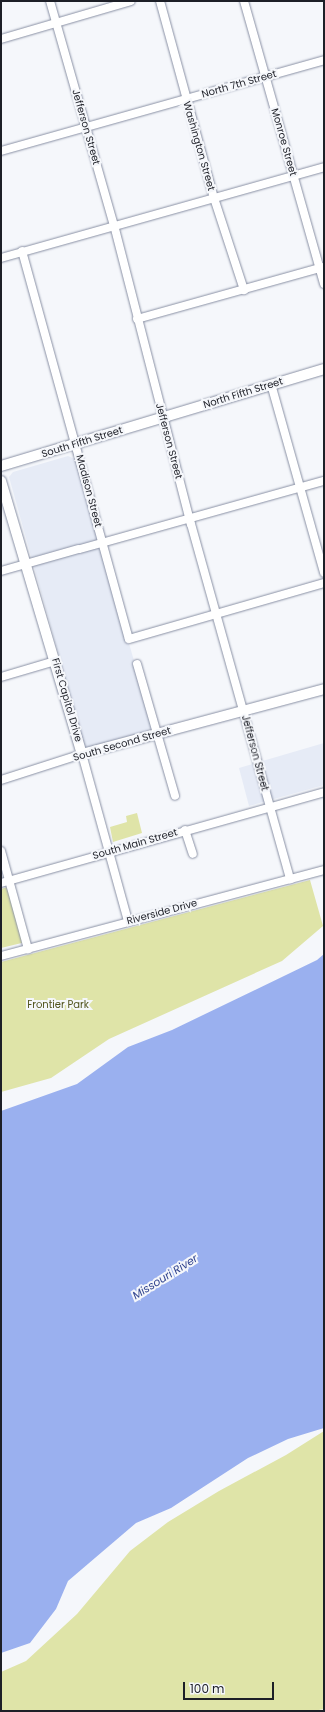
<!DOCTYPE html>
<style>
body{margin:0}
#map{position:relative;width:325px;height:1712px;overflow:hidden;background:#f5f7fb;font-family:Poppins,sans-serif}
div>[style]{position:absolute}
.built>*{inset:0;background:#e6ebf6}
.green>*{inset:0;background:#dfe4a8}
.water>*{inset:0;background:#9ab0ef}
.roads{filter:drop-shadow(0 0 1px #8990a4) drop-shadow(0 0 1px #8990a4)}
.minor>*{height:8px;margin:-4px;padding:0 4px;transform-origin:4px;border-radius:4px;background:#fff}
.major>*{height:10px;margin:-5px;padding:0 5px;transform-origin:5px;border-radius:5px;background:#fff}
span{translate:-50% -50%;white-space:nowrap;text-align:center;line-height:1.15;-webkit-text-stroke:4px #f5f7fb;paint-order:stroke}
.street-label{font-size:10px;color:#1d1f27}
.park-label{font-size:10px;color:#52541e}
.water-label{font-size:11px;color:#32458f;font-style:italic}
.frame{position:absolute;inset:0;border:2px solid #1d1f27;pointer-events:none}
.scale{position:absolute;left:183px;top:1682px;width:91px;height:18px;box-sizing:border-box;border:2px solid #1d1f27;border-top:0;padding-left:5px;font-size:12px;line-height:14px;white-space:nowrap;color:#1d1f27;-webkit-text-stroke:3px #f5f7fb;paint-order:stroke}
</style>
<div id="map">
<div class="built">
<div style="clip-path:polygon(68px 456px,75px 459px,154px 729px,85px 749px,9px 477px,13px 472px)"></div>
<div style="clip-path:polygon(324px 743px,324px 785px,249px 806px,239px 768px)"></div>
</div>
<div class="green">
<div style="clip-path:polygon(137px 813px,142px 833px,113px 842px,110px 827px,127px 822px,126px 816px)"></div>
<div style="clip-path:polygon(310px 880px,323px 926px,282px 961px,109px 1039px,51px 1078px,1px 1092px,1px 962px)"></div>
<div style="clip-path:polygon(14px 885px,30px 941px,1px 948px,1px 889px)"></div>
<div style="clip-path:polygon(324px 1431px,324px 1709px,314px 1711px,1px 1711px,1px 1672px,26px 1661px,77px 1614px,130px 1551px,168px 1522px,219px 1491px,286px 1455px)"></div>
</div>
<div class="water">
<div style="clip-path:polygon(324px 954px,324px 1428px,288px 1439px,248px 1458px,171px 1508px,136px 1523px,68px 1581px,56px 1609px,30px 1643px,1px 1653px,1px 1111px,77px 1084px,128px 1047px,172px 1030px,317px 960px)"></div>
</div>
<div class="roads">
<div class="minor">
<div style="left:50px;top:1px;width:233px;rotate:74.1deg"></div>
<div style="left:114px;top:225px;width:309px;rotate:75.6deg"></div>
<div style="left:191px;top:524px;width:369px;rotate:74.4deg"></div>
<div style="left:160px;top:1px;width:204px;rotate:74.7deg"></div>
<div style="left:214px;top:198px;width:97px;rotate:71.9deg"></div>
<div style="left:244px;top:1px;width:294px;rotate:74.2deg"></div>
<div style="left:1px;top:39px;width:135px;rotate:-16.3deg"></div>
<div style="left:1px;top:151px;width:336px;rotate:-15.7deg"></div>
<div style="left:22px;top:251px;width:402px;rotate:74.6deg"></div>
<div style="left:129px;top:639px;width:203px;rotate:-16deg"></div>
<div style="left:1px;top:258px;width:336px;rotate:-15.7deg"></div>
<div style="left:137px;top:319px;width:193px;rotate:-15.6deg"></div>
<div style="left:271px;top:384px;width:196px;rotate:74.3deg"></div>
<div style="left:80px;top:549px;width:253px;rotate:-15.6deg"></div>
<div style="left:1px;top:571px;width:80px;rotate:-15.9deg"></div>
<div style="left:137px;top:664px;width:137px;rotate:73.9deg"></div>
<div style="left:1px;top:677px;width:56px;rotate:-16.5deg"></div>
<div style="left:1px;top:780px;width:85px;rotate:-17.8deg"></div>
<div style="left:82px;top:754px;width:173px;rotate:74.6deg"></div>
<div style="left:185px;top:830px;width:25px;rotate:72deg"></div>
<div style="left:1px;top:851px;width:102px;rotate:74.6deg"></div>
<div style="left:1px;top:883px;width:336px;rotate:-15.7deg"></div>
<div style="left:1px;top:956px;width:334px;rotate:-14.9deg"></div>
</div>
<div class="major">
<div style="left:1px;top:466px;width:337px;rotate:-16.7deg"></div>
<div style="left:1px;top:481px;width:285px;rotate:73.5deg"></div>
<div style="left:82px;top:754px;width:251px;rotate:-15deg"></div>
</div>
</div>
<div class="street-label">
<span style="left:239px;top:84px;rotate:-16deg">North 7th Street</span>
<span style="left:86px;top:127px;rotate:74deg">Jefferson Street</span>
<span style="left:284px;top:142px;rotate:74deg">Monroe Street</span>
<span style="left:199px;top:146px;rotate:74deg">Washington Street</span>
<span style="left:243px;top:393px;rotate:-17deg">North Fifth Street</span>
<span style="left:169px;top:441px;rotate:75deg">Jefferson Street</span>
<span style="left:82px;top:442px;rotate:-17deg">South Fifth Street</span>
<span style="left:89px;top:491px;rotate:75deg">Madison Street</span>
<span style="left:67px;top:700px;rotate:74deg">First Capitol Drive</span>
<span style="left:122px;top:744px;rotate:-16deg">South Second Street</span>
<span style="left:255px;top:753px;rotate:75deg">Jefferson Street</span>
<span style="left:135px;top:844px;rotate:-16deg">South Main Street</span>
<span style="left:162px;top:912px;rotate:-15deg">Riverside Drive</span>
</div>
<div class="park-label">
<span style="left:58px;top:1005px">Frontier Park</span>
</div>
<div class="water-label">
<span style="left:165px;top:1277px;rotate:-32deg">Missouri River</span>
</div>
<div class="frame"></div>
<div class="scale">100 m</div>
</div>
